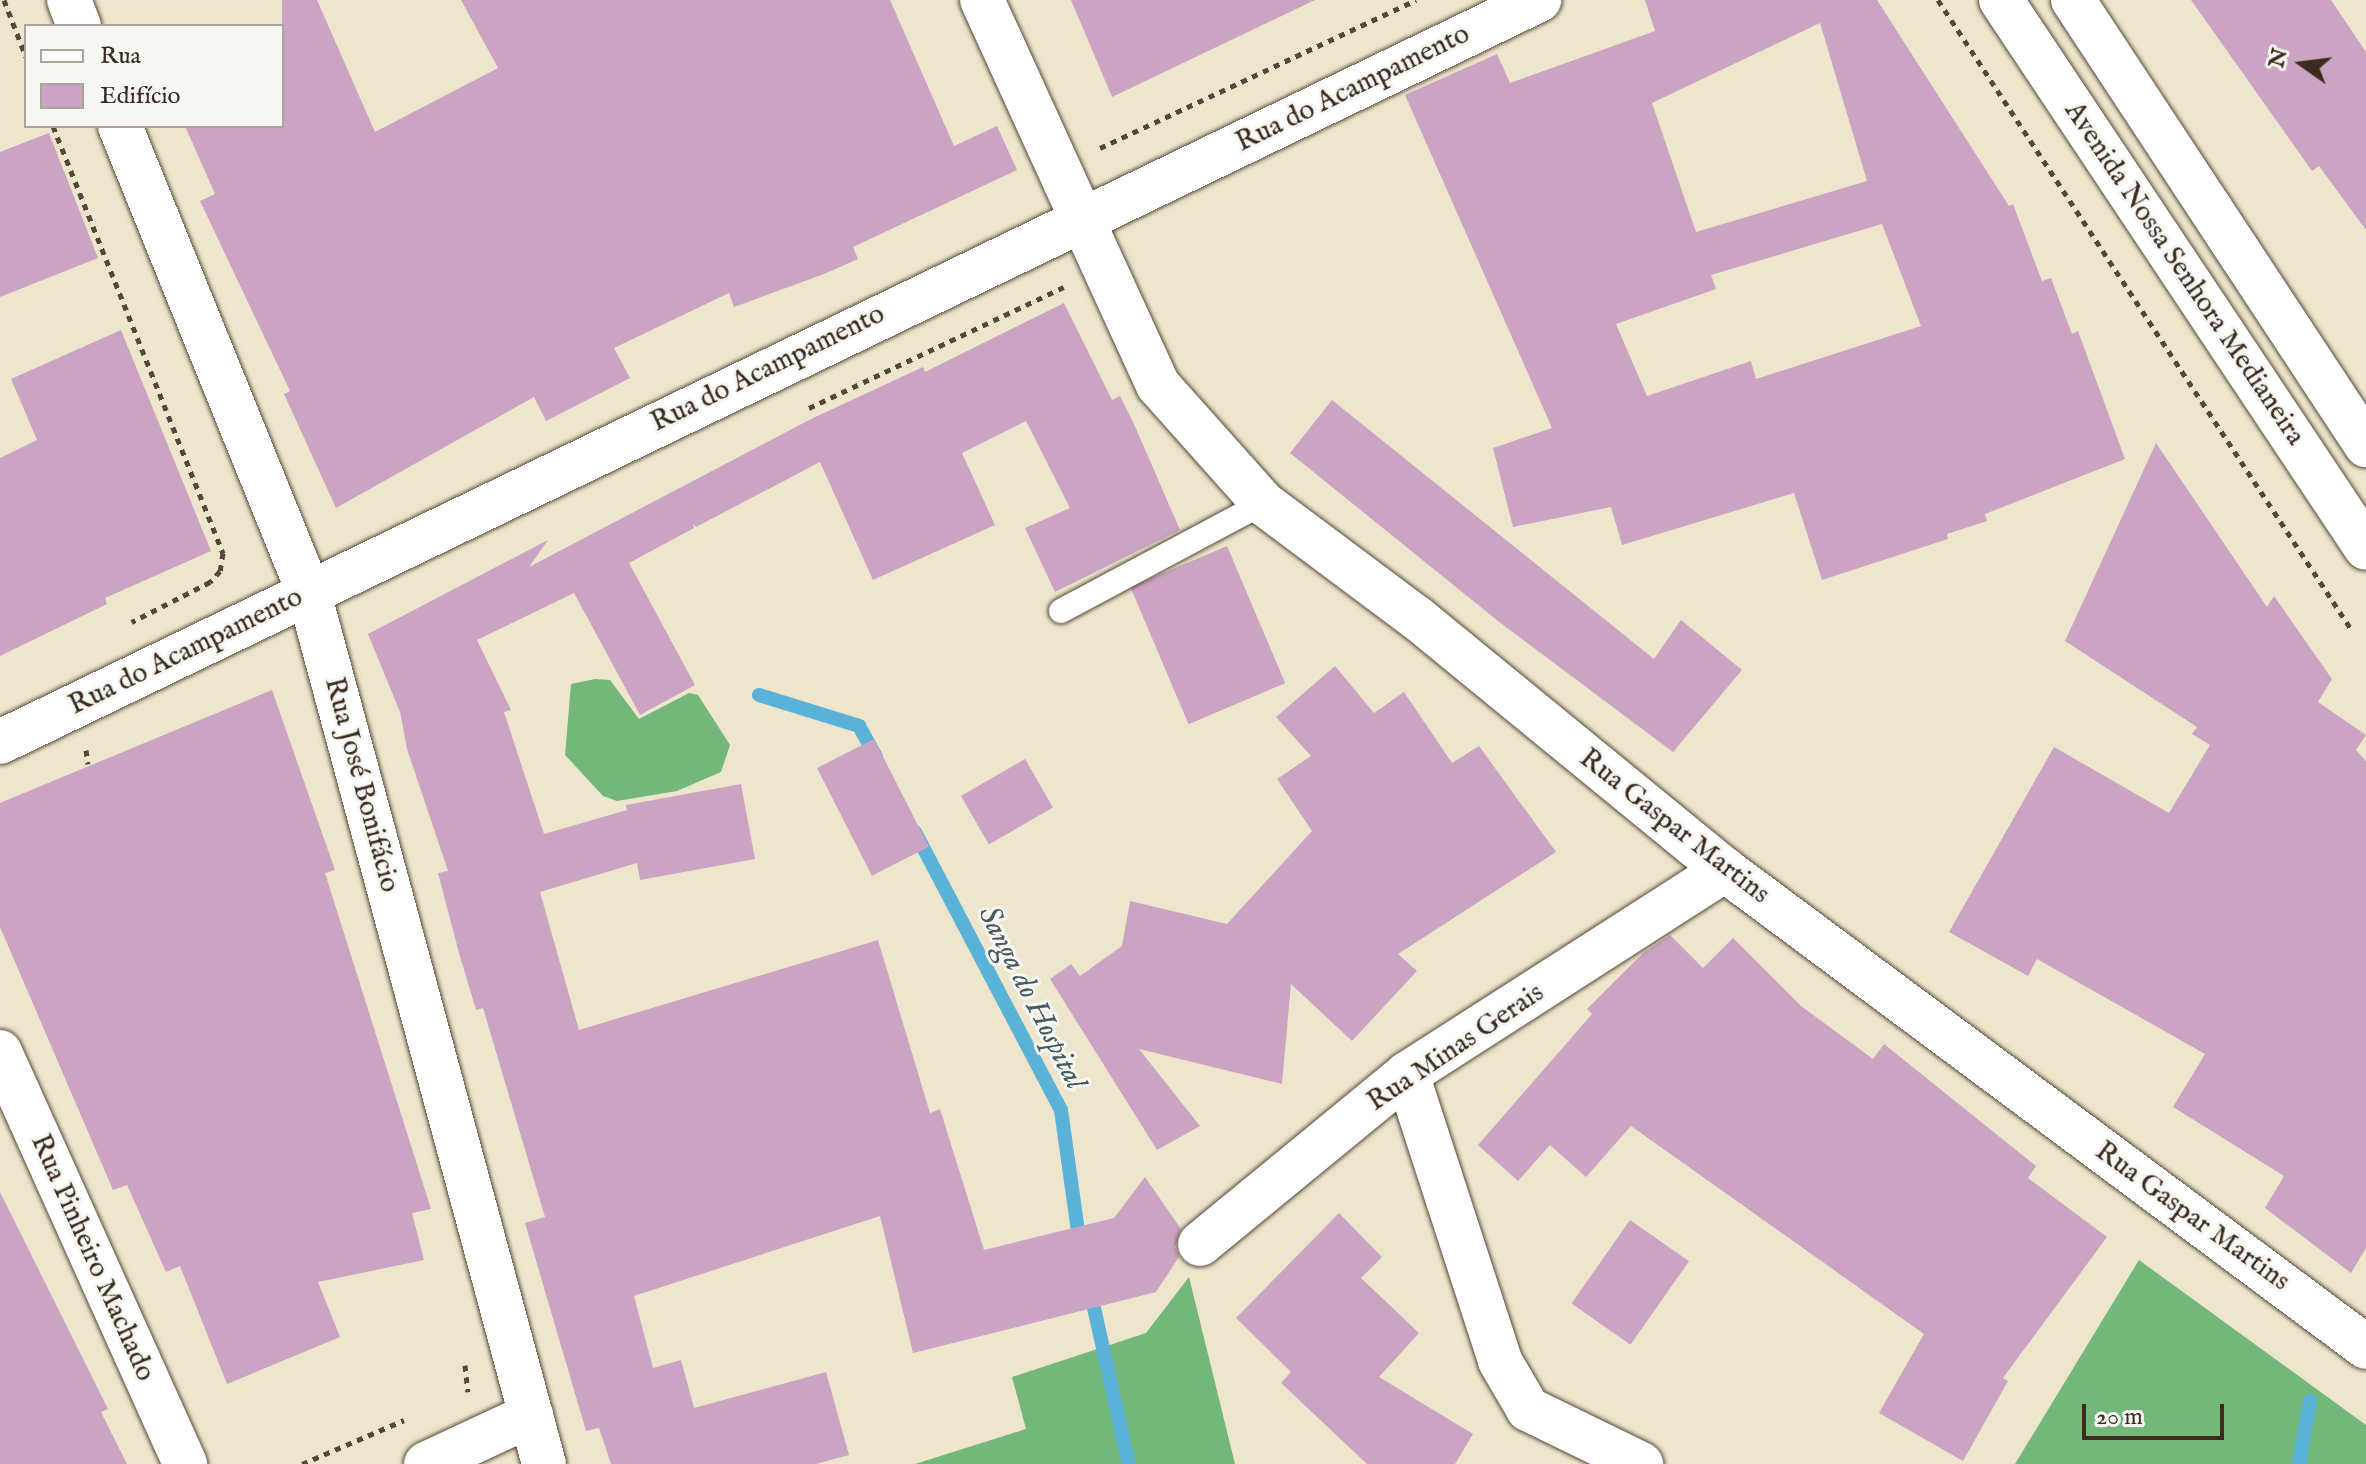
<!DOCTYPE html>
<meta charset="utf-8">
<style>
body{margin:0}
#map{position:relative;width:2366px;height:1464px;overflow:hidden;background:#eee6cc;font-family:"IM FELL English",serif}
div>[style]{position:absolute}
.forest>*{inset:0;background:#73b77b}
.stream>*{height:14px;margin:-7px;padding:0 7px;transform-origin:7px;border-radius:7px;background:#5bb2d8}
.building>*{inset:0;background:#cba4c4;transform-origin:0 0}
.path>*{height:5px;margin-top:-2.5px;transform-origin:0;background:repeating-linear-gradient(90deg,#564638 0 6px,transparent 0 12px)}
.roads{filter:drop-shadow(0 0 2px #564638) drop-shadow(0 0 2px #564638)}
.service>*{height:24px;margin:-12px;padding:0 12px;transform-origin:12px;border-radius:12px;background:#fff}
.minor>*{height:44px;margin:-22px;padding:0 22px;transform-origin:22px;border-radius:22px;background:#fff}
.tertiary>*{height:44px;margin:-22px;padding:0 22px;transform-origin:22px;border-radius:22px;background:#fff}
.secondary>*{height:44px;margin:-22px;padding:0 22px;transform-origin:22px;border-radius:22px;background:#fff}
.primary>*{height:44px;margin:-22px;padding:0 22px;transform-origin:22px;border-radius:22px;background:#fff}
span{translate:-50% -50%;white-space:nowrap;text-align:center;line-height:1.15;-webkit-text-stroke:6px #f6f6f2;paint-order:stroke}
.street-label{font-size:28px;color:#3b2a1e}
.water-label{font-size:30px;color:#465a5f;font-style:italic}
.legend{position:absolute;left:24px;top:24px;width:260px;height:104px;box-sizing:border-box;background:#f6f6f2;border:2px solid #aba49d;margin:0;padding:10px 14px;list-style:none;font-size:24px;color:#3b2a1e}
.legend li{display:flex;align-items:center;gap:16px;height:40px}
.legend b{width:40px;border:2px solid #aba49d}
.north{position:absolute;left:2262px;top:24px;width:80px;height:80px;-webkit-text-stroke:6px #f6f6f2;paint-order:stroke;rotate:284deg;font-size:22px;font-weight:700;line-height:32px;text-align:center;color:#3b2a1e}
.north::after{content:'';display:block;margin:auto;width:28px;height:36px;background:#3b2a1e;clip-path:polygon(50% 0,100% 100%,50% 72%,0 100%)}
.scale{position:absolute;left:2082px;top:1404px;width:142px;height:36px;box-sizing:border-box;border:4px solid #3b2a1e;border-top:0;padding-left:10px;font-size:24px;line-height:28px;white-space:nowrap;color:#3b2a1e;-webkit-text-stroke:6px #f6f6f2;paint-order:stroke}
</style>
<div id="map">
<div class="forest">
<div style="clip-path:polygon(595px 679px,610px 680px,639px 719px,689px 693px,698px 695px,730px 745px,721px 772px,677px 791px,617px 801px,603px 796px,565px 755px,571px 684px)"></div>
<div style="clip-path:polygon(2139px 1260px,2366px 1425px,2366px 1464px,2015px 1464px)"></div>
<div style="clip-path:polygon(1189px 1277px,1235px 1464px,915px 1464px,1026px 1429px,1012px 1377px,1146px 1333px)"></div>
</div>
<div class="stream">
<div style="left:759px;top:695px;width:105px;rotate:17.2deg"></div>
<div style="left:859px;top:726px;width:35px;rotate:61deg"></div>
<div style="left:915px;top:832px;width:314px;rotate:62.3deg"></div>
<div style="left:1061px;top:1110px;width:137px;rotate:82deg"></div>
<div style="left:1090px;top:1290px;width:178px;rotate:77.4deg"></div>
<div style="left:2299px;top:1464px;width:64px;rotate:-80.1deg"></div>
</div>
<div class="building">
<div style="clip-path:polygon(282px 0,317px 0,375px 132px,498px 68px,461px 0,890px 0,954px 146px,997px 126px,1017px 170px,853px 247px,858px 259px,824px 274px,734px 307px,729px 293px,614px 348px,630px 378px,546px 421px,534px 397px,336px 508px,284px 394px,290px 391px,200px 201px,215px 194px,185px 126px,282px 126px)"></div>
<div style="clip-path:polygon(1071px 0,1315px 0,1112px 97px)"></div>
<div style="clip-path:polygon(evenodd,1645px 0,1877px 0,2009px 206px,2013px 204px,2042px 281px,2051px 278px,2072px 334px,2078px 331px,2125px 459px,1985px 514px,1987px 521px,1947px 534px,1948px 539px,1822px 580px,1794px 493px,1622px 545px,1611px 507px,1513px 527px,1493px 448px,1552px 428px,1405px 95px,1497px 54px,1510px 83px,1655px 31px,1645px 0,1820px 23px,1867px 181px,1696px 232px,1652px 103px,1820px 23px,1645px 0,1882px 224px,1921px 326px,1756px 379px,1751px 361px,1647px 396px,1616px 324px,1716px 289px,1711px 275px,1882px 224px)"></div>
<div style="clip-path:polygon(2191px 0,2331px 0,2366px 52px,2366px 230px,2319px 166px,2312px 171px)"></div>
<div style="clip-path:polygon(49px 133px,98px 258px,0 297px,0 152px)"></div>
<div style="clip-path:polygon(1064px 303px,1112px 400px,1120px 396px,1134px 424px,1180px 530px,1055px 592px,1025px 528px,1070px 508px,1026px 421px,962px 453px,995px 525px,873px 580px,820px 462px,696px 527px,693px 524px,694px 528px,629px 563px,695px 685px,640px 715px,574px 593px,477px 640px,511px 710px,504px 712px,544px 834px,627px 810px,626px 805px,741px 784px,755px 859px,640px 880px,637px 863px,540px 892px,579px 1030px,878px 940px,930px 1113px,940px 1109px,984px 1250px,1114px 1218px,1145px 1177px,1181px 1229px,1175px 1247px,1179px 1257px,1156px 1292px,913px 1353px,880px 1216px,634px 1296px,653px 1368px,681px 1360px,694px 1408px,826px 1372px,849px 1455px,816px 1464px,611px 1464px,599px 1428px,586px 1431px,525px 1223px,545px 1217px,483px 1008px,476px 1010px,459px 953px,438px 873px,448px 871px,407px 749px,400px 712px,368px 634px,548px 540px,529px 567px,811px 419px,923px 367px,925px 372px)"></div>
<div style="clip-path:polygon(121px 330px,211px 551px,105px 598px,107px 604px,0 656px,0 458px,37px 440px,11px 379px)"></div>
<div style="clip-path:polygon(1332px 400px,1654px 659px,1681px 620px,1742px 670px,1673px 752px,1498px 621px,1290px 453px)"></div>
<div style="clip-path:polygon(2156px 443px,2267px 607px,2274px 596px,2332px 679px,2318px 702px,2366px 735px,2356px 750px,2366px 761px,2366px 1248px,2351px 1273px,2265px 1208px,2284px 1176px,2173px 1107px,2205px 1054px,2037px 959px,2028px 976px,1949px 932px,2054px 747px,2169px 813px,2210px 745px,2192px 734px,2197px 727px,2065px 641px)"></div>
<div style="left:1227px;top:546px;width:149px;height:105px;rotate:67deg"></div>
<div style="clip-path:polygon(1335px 666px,1374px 713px,1404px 692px,1452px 763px,1479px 746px,1556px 852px,1398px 954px,1417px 971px,1352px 1041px,1291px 984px,1282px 1084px,1139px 1049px,1200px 1126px,1157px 1150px,1050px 979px,1071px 964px,1080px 976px,1122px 946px,1130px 901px,1227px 924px,1312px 831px,1277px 779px,1311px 756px,1276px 717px)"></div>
<div style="clip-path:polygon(272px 690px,335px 870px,325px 873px,431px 1209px,412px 1213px,424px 1260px,318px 1282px,340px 1337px,227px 1384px,180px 1266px,166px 1272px,127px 1185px,113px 1190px,0 927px,0 803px)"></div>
<div style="left:874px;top:739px;width:121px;height:64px;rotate:63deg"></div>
<div style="left:1025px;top:759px;width:56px;height:74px;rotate:60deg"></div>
<div style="clip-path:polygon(1670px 935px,1703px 968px,1733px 938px,1801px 1006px,1873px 1059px,1884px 1044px,2036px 1166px,2028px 1178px,2107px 1237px,2003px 1378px,2008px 1381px,1963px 1461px,1879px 1413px,1924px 1334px,1631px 1126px,1586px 1177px,1550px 1145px,1518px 1181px,1478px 1145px,1592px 1014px,1587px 1009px,1643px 953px)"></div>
<div style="clip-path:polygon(0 1192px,108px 1409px,101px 1412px,127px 1464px,0 1464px)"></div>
<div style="clip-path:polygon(1339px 1213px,1382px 1257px,1361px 1278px,1419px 1333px,1379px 1377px,1473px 1434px,1455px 1464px,1367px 1464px,1281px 1383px,1291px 1372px,1236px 1318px)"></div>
<div style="left:1630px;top:1220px;width:72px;height:102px;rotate:35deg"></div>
</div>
<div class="path">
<div style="left:4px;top:0;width:61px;rotate:68.9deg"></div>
<div style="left:1938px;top:0;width:752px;rotate:56.71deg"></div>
<div style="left:53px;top:126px;width:460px;rotate:68.3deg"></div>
<div style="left:223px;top:553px;width:18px;rotate:99deg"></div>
<div style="left:220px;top:571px;width:15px;rotate:132deg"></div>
<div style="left:210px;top:582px;width:88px;rotate:152.9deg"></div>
<div style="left:1100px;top:148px;width:349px;rotate:-25.1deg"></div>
<div style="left:809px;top:408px;width:282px;rotate:-25.4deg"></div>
<div style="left:86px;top:750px;width:14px;rotate:82deg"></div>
<div style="left:465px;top:1365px;width:27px;rotate:84deg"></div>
<div style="left:302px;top:1464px;width:111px;rotate:-23.3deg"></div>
</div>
<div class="roads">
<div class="service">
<div style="left:1061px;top:611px;width:229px;rotate:-28.1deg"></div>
</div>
<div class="minor">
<div style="left:1081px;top:217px;width:185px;rotate:65.4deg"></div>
<div style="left:1158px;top:385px;width:158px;rotate:48.3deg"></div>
<div style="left:1263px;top:503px;width:192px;rotate:36.8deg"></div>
<div style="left:1417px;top:618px;width:398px;rotate:39.3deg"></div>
<div style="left:1725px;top:870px;width:799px;rotate:36.65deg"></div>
<div style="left:1407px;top:1074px;width:302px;rotate:72deg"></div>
<div style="left:1500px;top:1361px;width:56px;rotate:59.7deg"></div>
<div style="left:1528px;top:1409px;width:126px;rotate:26deg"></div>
<div style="left:1200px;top:1244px;width:268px;rotate:-39.4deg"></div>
<div style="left:1407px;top:1074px;width:378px;rotate:-32.7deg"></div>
</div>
<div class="tertiary">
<div style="left:982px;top:0;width:239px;rotate:65.5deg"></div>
<div style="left:426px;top:1464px;width:116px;rotate:-25deg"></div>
</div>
<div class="secondary">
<div style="left:69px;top:0;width:28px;rotate:69deg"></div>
<div style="left:120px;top:126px;width:504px;rotate:67.97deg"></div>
<div style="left:309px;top:593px;width:902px;rotate:74.9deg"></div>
<div style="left:0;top:742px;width:1709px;rotate:-25.74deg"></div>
<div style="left:0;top:1052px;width:452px;rotate:65.8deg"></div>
</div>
<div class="primary">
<div style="left:2001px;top:0;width:658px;rotate:56.33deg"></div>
<div style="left:2073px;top:0;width:533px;rotate:56.64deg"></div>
</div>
</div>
<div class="street-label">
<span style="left:1353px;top:89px;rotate:-26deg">Rua do Acampamento</span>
<span style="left:2184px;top:274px;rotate:56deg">Avenida Nossa Senhora Medianeira</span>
<span style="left:768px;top:369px;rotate:-26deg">Rua do Acampamento</span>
<span style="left:186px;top:652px;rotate:-26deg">Rua do Acampamento</span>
<span style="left:361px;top:785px;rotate:75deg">Rua José Bonifácio</span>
<span style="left:1674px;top:827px;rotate:38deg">Rua Gaspar Martins</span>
<span style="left:1456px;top:1048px;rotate:-34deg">Rua Minas Gerais</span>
<span style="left:2192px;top:1217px;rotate:36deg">Rua Gaspar Martins</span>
<span style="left:92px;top:1258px;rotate:66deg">Rua Pinheiro Machado</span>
</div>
<div class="water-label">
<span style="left:1031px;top:998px;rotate:63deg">Sanga do Hospital</span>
</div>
<ul class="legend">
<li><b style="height:10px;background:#fff"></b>Rua</li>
<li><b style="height:22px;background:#cba4c4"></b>Edifício</li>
</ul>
<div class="north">N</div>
<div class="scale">20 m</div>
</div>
